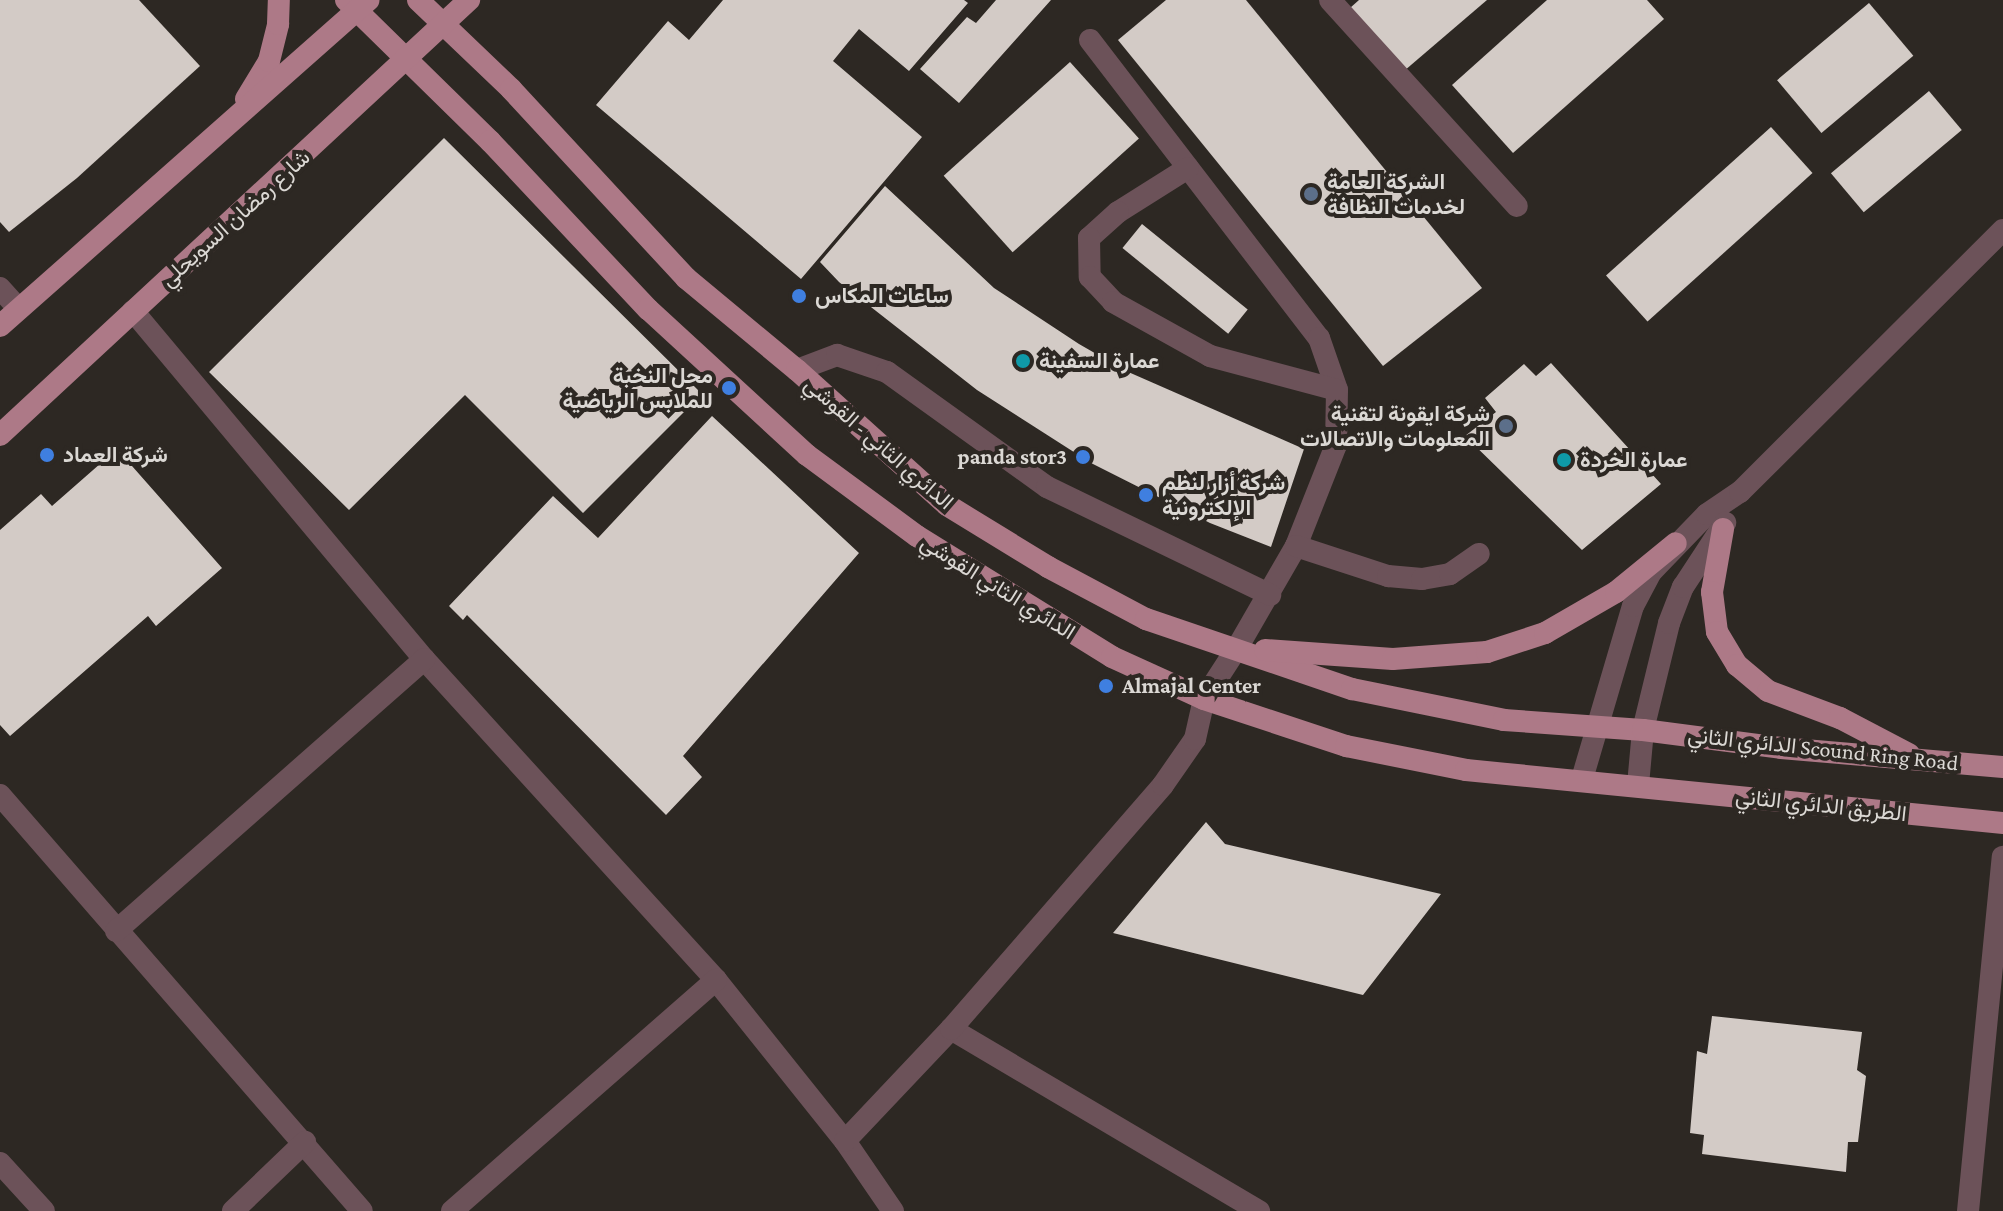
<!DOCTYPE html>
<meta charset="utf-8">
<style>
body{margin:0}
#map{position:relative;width:2003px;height:1211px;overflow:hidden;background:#2d2823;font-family:"Crimson Pro",Vazirmatn,serif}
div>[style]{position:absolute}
.building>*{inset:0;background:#d3cbc6;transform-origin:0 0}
.service>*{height:22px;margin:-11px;padding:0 11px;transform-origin:11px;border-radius:11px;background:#6c5259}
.minor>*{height:22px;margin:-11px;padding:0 11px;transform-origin:11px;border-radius:11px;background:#6c5259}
.primary>*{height:22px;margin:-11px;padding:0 11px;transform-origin:11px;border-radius:11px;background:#ad7987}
.dots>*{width:22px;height:22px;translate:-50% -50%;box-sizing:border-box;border:4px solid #2d2823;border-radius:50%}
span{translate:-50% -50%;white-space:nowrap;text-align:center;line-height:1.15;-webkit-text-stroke:8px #2d2823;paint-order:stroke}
.poi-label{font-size:22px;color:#dbd8d4;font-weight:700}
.left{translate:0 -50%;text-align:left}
.right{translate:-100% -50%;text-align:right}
.street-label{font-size:22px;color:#dbd8d4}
</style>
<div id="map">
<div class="building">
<div style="clip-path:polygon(0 0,139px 0,200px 66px,77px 178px,9px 232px,0 222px)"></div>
<div style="clip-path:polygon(723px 0,964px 0,968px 3px,909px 71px,859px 29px,833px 61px,922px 137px,801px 279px,596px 105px,668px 21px,689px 40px)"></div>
<div style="clip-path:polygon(996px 0,1051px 0,959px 103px,920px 69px,967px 17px,976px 23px)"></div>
<div style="clip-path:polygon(1166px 0,1246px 0,1482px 288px,1383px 366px,1118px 40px)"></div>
<div style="clip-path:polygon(1359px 0,1487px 0,1404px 71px,1350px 8px)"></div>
<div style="clip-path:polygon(1547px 0,1647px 0,1664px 19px,1513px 153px,1452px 85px)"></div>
<div style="left:1869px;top:3px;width:69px;height:120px;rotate:50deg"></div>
<div style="left:1070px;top:62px;width:103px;height:170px;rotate:48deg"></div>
<div style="left:1929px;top:91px;width:51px;height:128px;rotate:50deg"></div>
<div style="left:1771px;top:127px;width:62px;height:222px;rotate:48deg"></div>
<div style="clip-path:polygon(444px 138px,702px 394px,583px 513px,465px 395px,349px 510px,209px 372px)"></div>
<div style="clip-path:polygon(885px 186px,994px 288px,1079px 344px,1126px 371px,1304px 449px,1271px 547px,1210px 523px,1091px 463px,977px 390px,839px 282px,820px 262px)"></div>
<div style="left:1142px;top:224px;width:136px;height:31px;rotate:39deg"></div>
<div style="clip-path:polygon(1551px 363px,1661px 484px,1582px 550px,1465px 436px,1496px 412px,1485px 398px,1524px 364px,1536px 376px)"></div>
<div style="clip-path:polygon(712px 416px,859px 553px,683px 756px,702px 777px,666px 815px,467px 615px,463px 620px,449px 606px,553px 496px,598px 538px)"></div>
<div style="clip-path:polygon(117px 449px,222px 568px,156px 626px,148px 616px,10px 736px,0 725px,0 530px,41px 494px,52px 506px)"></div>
<div style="clip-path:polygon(1206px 822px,1225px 844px,1441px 894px,1363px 995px,1113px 933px)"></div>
<div style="clip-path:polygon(1712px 1016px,1862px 1032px,1857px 1070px,1866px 1076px,1858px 1142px,1848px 1142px,1846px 1172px,1702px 1154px,1704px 1135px,1690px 1133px,1697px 1051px,1707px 1054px)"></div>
</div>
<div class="service">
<div style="left:1330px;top:0;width:278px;rotate:47.8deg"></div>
<div style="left:1090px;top:40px;width:376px;rotate:52.5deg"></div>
<div style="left:1319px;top:338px;width:55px;rotate:70.9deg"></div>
<div style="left:1337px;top:390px;width:55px;rotate:91deg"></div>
<div style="left:1336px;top:445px;width:109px;rotate:111.6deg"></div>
<div style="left:1296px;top:546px;width:118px;rotate:120deg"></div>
<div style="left:1188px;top:168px;width:83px;rotate:147.8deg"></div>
<div style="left:1118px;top:212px;width:39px;rotate:138deg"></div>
<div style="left:1089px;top:238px;width:39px;rotate:89deg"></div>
<div style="left:1090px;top:277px;width:34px;rotate:47deg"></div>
<div style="left:1113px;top:302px;width:111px;rotate:29.1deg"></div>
<div style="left:1210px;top:356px;width:131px;rotate:15deg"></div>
<div style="left:797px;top:370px;width:43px;rotate:-20.6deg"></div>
<div style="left:837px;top:355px;width:53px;rotate:18.8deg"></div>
<div style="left:887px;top:372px;width:197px;rotate:35.7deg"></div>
<div style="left:1047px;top:487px;width:248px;rotate:25.8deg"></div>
<div style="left:1296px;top:546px;width:97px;rotate:18.1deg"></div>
<div style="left:1388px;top:576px;width:34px;rotate:5deg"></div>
<div style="left:1422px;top:579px;width:28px;rotate:-10deg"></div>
<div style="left:1450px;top:574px;width:35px;rotate:-35deg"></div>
</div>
<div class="minor">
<div style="left:0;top:288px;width:28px;rotate:48deg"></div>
<div style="left:133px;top:311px;width:454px;rotate:50.1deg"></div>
<div style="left:424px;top:659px;width:434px;rotate:47.7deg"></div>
<div style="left:716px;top:980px;width:206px;rotate:51.3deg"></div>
<div style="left:845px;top:1141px;width:85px;rotate:55.6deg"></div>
<div style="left:1582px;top:779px;width:180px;rotate:-73.6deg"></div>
<div style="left:1633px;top:606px;width:40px;rotate:-62deg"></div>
<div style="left:1652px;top:571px;width:79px;rotate:-46deg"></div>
<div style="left:1707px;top:514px;width:40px;rotate:-34deg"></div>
<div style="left:1740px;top:492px;width:371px;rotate:-44.9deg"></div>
<div style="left:1638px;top:785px;width:55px;rotate:-84.8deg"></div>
<div style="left:1643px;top:730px;width:110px;rotate:-76.3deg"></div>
<div style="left:1669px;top:623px;width:39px;rotate:-69deg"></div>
<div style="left:1683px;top:587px;width:77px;rotate:-56.7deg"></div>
<div style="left:0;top:795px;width:551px;rotate:48.97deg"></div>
<div style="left:116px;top:931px;width:411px;rotate:-41.4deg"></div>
<div style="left:951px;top:1029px;width:358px;rotate:30.6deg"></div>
<div style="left:845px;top:1141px;width:154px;rotate:-46.6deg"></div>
<div style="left:951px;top:1029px;width:323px;rotate:-49deg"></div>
<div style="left:1163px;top:785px;width:56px;rotate:-55.2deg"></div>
<div style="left:1195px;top:739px;width:41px;rotate:-77.3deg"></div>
<div style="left:1204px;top:699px;width:61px;rotate:-57.1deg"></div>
<div style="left:0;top:1163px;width:65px;rotate:47.5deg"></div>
<div style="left:233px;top:1211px;width:100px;rotate:-43.8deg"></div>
<div style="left:452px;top:1211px;width:351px;rotate:-41.2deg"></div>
<div style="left:1968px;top:1211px;width:356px;rotate:-84.4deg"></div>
</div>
<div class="primary">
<div style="left:346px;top:0;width:202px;rotate:44.4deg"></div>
<div style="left:490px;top:141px;width:231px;rotate:46.8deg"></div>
<div style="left:648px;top:309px;width:216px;rotate:42.6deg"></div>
<div style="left:807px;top:455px;width:137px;rotate:36.4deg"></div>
<div style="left:917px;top:536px;width:229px;rotate:31.8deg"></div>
<div style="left:1112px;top:657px;width:101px;rotate:24.5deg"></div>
<div style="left:1204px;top:699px;width:150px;rotate:18.3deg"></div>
<div style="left:1346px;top:746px;width:122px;rotate:11.3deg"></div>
<div style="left:1466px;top:770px;width:540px;rotate:5.64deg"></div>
<div style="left:418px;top:0;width:129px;rotate:43.7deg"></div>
<div style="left:511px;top:89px;width:258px;rotate:47.2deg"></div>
<div style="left:686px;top:278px;width:144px;rotate:39.7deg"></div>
<div style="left:797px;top:370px;width:202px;rotate:42deg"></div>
<div style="left:947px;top:505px;width:119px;rotate:31.5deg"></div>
<div style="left:1048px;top:567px;width:111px;rotate:28deg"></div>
<div style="left:1146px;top:619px;width:218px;rotate:18.8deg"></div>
<div style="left:1352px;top:689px;width:155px;rotate:11.5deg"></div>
<div style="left:1504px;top:720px;width:139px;rotate:4.1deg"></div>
<div style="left:1643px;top:730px;width:139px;rotate:7.4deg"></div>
<div style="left:1781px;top:748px;width:223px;rotate:4.9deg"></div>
<div style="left:246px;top:99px;width:44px;rotate:-58.8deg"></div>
<div style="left:269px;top:61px;width:38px;rotate:-76deg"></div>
<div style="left:278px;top:24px;width:24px;rotate:-88deg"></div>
<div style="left:0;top:326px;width:492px;rotate:-41.5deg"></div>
<div style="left:0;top:435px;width:640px;rotate:-42.85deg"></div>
<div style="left:1723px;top:529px;width:64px;rotate:99.9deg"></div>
<div style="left:1712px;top:592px;width:40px;rotate:82.9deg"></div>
<div style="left:1717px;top:632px;width:39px;rotate:59deg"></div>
<div style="left:1737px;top:665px;width:40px;rotate:40deg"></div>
<div style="left:1768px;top:691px;width:77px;rotate:20.6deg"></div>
<div style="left:1840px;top:718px;width:78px;rotate:27.6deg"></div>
<div style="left:1265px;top:650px;width:128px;rotate:4deg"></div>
<div style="left:1393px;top:659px;width:94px;rotate:-4.3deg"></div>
<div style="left:1487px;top:652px;width:61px;rotate:-18.1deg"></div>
<div style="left:1545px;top:633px;width:82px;rotate:-30deg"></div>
<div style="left:1616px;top:592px;width:77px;rotate:-39.2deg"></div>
</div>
<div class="dots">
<div style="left:1311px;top:194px;background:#5c6f8a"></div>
<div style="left:799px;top:296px;background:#3f7fe0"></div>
<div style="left:1023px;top:361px;background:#0f9aa8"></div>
<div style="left:729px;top:388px;background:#3f7fe0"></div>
<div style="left:1506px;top:426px;background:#5c6f8a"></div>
<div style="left:47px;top:455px;background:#3f7fe0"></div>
<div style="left:1083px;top:457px;background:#3f7fe0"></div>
<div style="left:1564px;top:460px;background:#0f9aa8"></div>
<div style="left:1146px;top:495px;background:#3f7fe0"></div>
<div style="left:1106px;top:686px;background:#3f7fe0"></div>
</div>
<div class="poi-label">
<span class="left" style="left:1327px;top:194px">الشركة العامة<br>لخدمات النظافة</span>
<span class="left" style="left:815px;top:296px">ساعات المكاس</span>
<span class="left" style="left:1039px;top:361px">عمارة السفينة</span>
<span class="right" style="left:713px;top:388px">محل النخبة<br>للملابس الرياضية</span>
<span class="right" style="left:1490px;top:426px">شركة ايقونة لتقنية<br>المعلومات والاتصالات</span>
<span class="left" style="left:63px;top:455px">شركة العماد</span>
<span class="right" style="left:1067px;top:457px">panda stor3</span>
<span class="left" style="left:1580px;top:460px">عمارة الخردة</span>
<span class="left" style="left:1162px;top:495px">شركة أزار لنظم<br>الإلكترونية</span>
<span class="left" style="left:1122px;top:686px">Almajal Center</span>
</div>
<div class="street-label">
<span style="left:235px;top:218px;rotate:-42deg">شارع رمضان السويحلي</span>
<span style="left:879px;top:443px;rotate:41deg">الدائري الثاني - القوشي</span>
<span style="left:998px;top:587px;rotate:32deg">الدائري الثاني القوشي</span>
<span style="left:1823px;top:749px;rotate:6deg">الدائري الثاني Scound Ring Road</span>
<span style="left:1821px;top:805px;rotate:6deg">الطريق الدائري الثاني</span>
</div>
</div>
